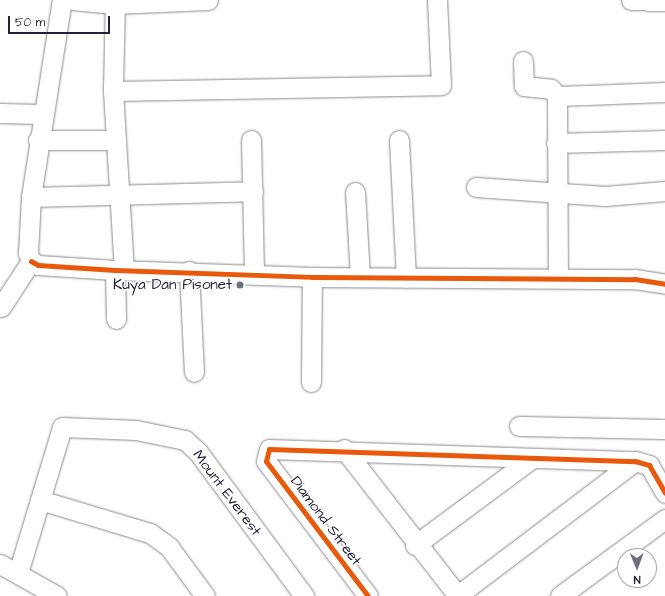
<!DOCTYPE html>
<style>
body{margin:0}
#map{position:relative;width:665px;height:596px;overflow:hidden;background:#fff;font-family:"Architects Daughter",sans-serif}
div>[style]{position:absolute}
.roads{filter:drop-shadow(0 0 1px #8a8a8f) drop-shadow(0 0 1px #8a8a8f)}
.minor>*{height:19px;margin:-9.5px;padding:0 9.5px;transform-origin:9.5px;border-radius:9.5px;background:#fff}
.cycleway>*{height:5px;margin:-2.5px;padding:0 2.5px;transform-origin:2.5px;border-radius:2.5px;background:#e8590c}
.dots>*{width:11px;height:11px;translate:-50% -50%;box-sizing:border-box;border:2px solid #fff;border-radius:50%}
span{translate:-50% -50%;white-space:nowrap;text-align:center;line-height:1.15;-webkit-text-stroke:3px #fff;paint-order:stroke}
.poi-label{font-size:15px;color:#22223b}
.right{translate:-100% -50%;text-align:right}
.street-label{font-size:15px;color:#22223b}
.north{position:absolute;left:617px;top:548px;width:40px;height:40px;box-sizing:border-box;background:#fff;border:1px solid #a7a7b1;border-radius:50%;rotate:179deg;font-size:11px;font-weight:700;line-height:16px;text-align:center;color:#22223b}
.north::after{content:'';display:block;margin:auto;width:14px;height:18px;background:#6f6f80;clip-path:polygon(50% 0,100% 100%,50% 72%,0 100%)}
.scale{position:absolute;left:8px;top:16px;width:102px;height:18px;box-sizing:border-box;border:2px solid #22223b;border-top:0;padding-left:5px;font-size:12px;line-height:14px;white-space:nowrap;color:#22223b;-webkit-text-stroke:3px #fff;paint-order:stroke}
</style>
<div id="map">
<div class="roads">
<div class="minor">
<div style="left:73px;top:0;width:41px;rotate:5.6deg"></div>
<div style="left:114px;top:4px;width:94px;rotate:-2.4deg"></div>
<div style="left:115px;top:0;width:91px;rotate:91.3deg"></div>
<div style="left:113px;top:91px;width:178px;rotate:86.5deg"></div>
<div style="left:631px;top:0;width:34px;rotate:2deg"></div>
<div style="left:523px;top:61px;width:25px;rotate:88deg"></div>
<div style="left:524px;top:86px;width:27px;rotate:6deg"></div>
<div style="left:551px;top:89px;width:9px;rotate:49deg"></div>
<div style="left:557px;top:96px;width:182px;rotate:89.7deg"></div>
<div style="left:113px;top:91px;width:328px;rotate:-1deg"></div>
<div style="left:441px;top:85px;width:85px;rotate:-92.7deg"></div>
<div style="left:557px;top:96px;width:108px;rotate:-2.1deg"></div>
<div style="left:0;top:113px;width:42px;rotate:1.4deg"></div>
<div style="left:38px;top:140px;width:77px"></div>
<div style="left:251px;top:140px;width:132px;rotate:88.7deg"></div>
<div style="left:399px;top:140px;width:138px;rotate:87.1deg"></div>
<div style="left:556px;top:143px;width:109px;rotate:-1.6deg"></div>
<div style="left:476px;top:187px;width:129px;rotate:4deg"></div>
<div style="left:605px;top:196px;width:60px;rotate:-4.8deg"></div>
<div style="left:355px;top:192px;width:85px;rotate:86.6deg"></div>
<div style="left:31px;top:197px;width:222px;rotate:-1.5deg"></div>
<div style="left:31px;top:261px;width:8px;rotate:30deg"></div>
<div style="left:38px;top:265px;width:77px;rotate:3.7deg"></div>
<div style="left:115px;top:270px;width:197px;rotate:2deg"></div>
<div style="left:312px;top:277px;width:323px;rotate:0.4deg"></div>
<div style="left:635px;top:279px;width:30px;rotate:9deg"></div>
<div style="left:115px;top:270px;width:49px;rotate:88.8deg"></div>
<div style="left:189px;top:271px;width:101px;rotate:87.2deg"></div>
<div style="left:1px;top:307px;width:55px;rotate:-56.9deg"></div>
<div style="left:31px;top:261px;width:9px;rotate:-111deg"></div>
<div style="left:28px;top:253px;width:56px;rotate:-86.9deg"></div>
<div style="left:31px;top:197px;width:199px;rotate:-81.1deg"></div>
<div style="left:311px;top:382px;width:105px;rotate:-89.5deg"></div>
<div style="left:519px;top:426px;width:146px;rotate:1.2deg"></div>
<div style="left:344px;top:449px;width:186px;rotate:52.2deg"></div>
<div style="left:40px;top:500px;width:115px;rotate:16.7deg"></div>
<div style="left:150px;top:533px;width:24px;rotate:36deg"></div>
<div style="left:169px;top:547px;width:61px;rotate:53.7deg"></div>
<div style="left:415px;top:545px;width:143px;rotate:-36.5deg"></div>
<div style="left:0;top:564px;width:65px;rotate:29.3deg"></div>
<div style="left:18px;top:573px;width:152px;rotate:-73.2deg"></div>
<div style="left:62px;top:427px;width:74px;rotate:2.3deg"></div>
<div style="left:136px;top:430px;width:50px;rotate:11.5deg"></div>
<div style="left:185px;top:440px;width:18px;rotate:43deg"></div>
<div style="left:198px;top:452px;width:179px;rotate:53.6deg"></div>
<div style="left:458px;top:595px;width:222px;rotate:-37.1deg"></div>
<div style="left:368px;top:596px;width:169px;rotate:-127.1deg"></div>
<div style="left:266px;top:461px;width:12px;rotate:-76deg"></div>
<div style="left:269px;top:449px;width:366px;rotate:1.9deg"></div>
<div style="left:635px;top:461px;width:15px;rotate:16deg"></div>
<div style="left:649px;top:465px;width:32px;rotate:60deg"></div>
<div style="left:560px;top:596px;width:130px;rotate:-36.3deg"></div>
</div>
</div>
<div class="cycleway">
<div style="left:31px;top:261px;width:8px;rotate:30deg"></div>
<div style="left:38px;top:265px;width:77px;rotate:3.7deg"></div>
<div style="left:115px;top:270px;width:197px;rotate:2deg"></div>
<div style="left:312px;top:277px;width:323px;rotate:0.4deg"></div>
<div style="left:635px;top:279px;width:30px;rotate:9deg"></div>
<div style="left:368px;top:596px;width:169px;rotate:-127.1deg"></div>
<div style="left:266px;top:461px;width:12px;rotate:-76deg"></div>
<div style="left:269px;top:449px;width:366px;rotate:1.9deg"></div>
<div style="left:635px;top:461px;width:15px;rotate:16deg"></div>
<div style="left:649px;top:465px;width:32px;rotate:60deg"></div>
</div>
<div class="dots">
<div style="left:240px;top:285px;background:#6f6f80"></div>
</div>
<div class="poi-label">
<span class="right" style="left:232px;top:285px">Kuya Dan Pisonet</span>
</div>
<div class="street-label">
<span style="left:227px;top:493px;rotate:53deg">Mount Everest</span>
<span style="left:326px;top:521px;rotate:53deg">Diamond Street</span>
</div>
<div class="north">N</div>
<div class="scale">50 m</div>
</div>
